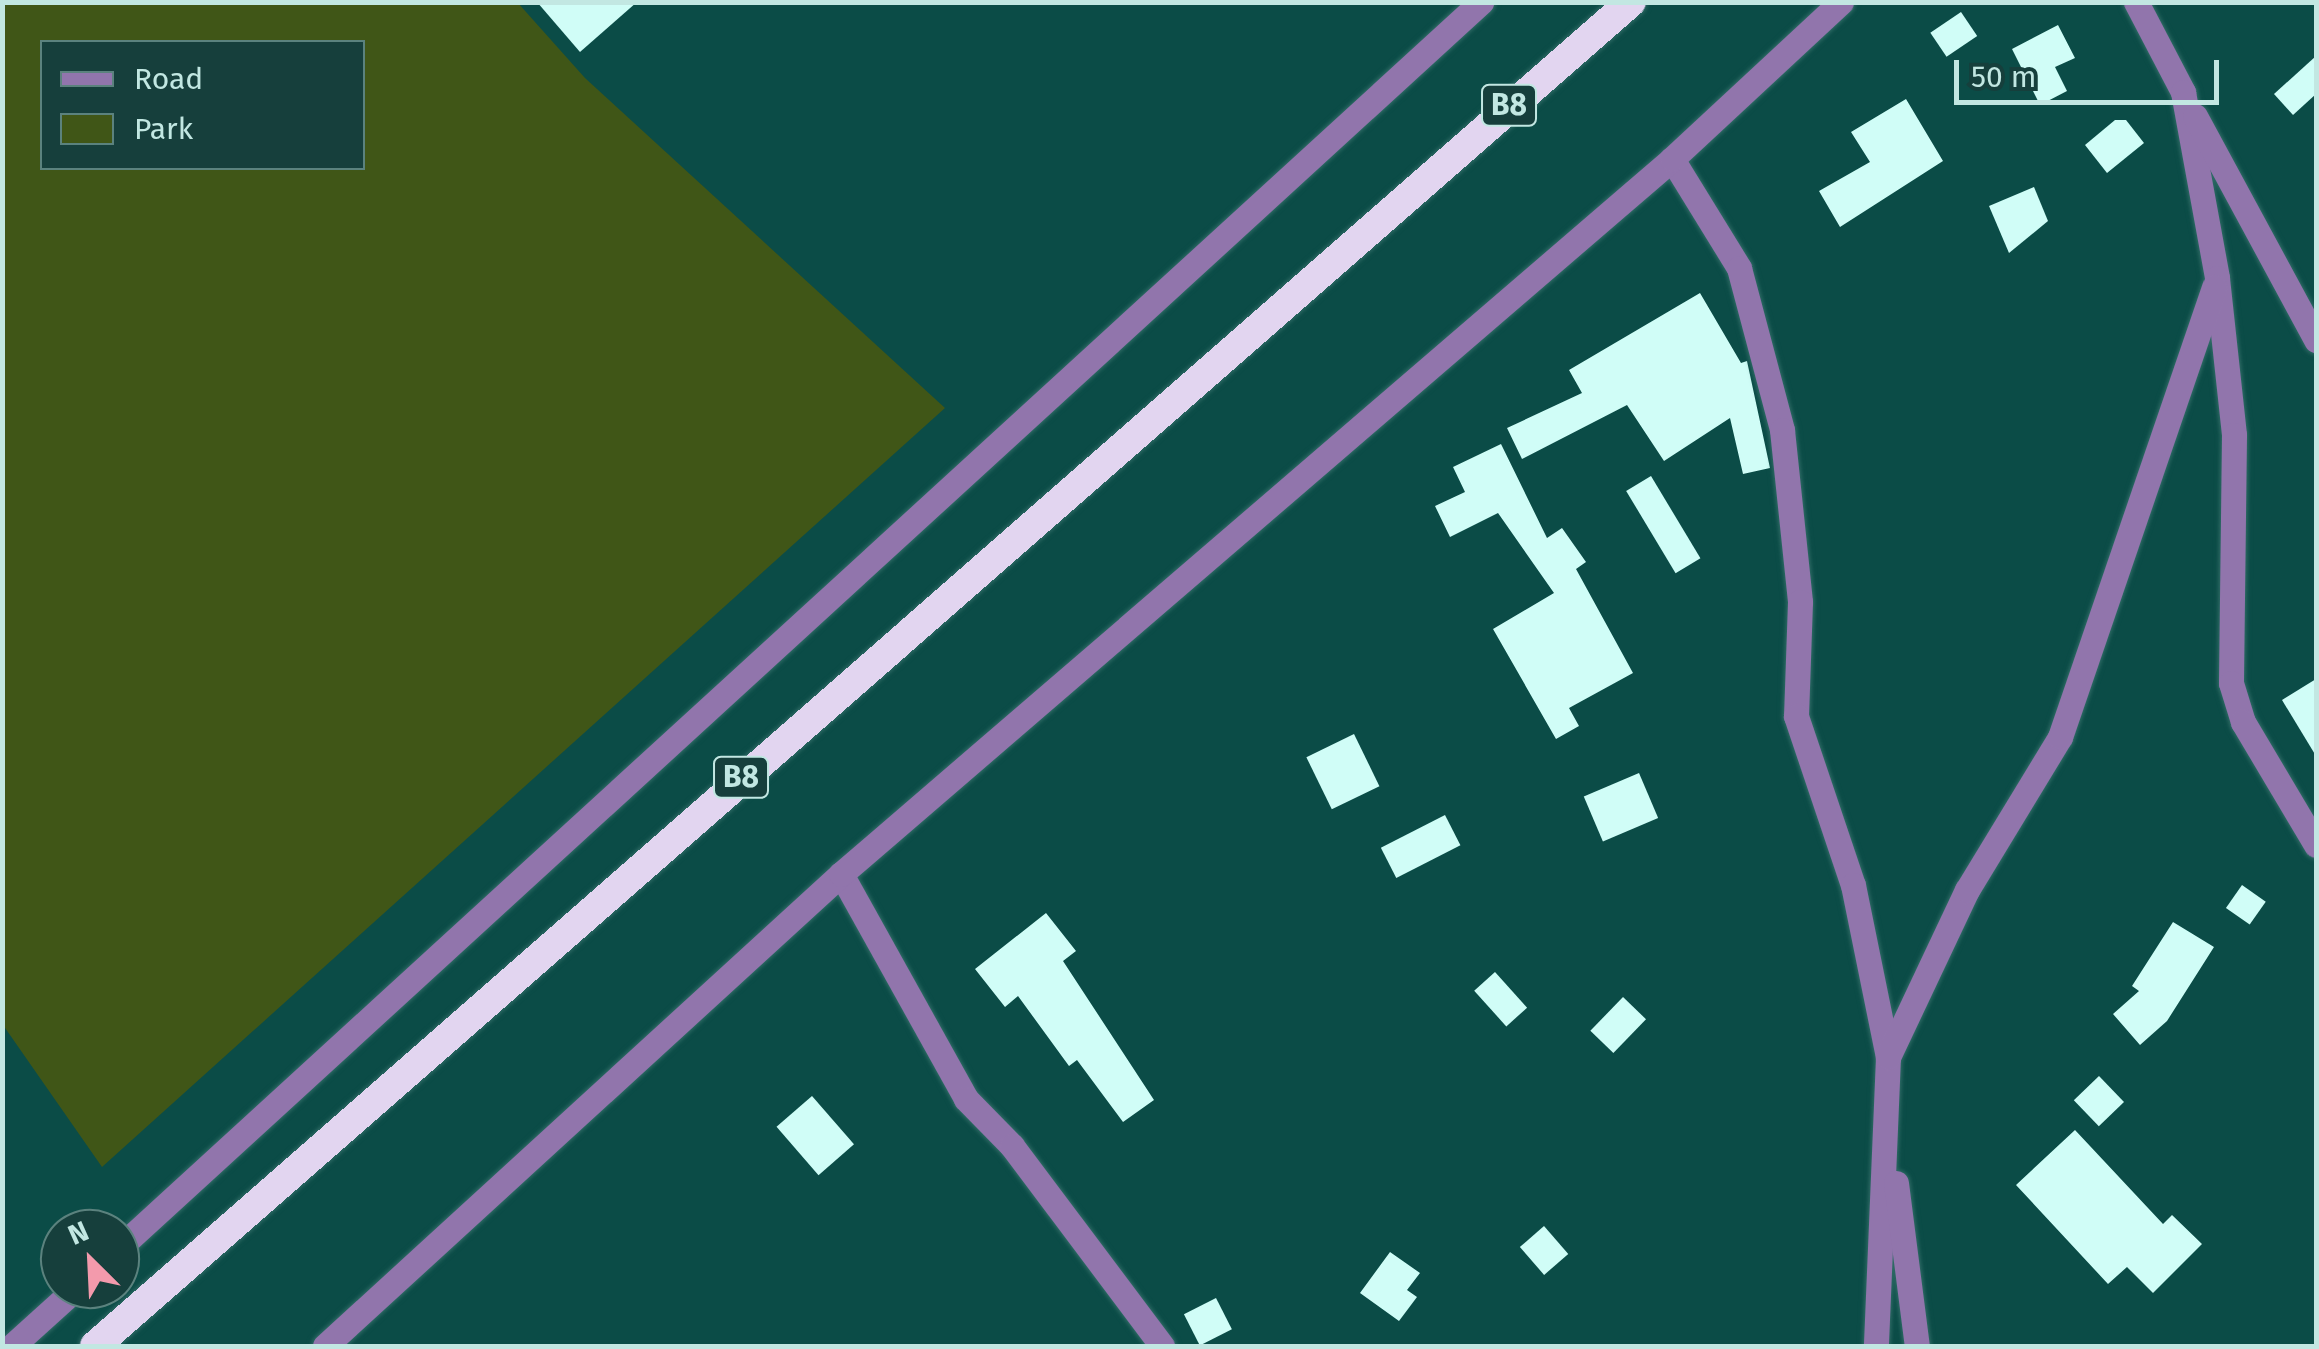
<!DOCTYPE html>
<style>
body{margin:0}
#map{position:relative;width:2319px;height:1349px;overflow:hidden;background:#0b4c47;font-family:"Fira Sans",sans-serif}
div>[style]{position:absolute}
.green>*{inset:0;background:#405617}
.building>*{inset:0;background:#d0fdf7;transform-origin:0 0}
.roads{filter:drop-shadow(0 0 2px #306b66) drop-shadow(0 0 2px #306b66)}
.minor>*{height:25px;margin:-12.5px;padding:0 12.5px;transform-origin:12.5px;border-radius:12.5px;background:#9175ac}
.highway>*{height:30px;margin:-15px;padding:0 15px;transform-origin:15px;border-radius:15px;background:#e2d5f0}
span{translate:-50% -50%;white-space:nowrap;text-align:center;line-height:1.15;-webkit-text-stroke:10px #163f3c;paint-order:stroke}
.shield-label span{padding:2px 8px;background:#163f3c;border:2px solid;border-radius:8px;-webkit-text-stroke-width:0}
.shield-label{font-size:30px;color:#c2e7e2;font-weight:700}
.frame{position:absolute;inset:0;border:5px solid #c2e7e2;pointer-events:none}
.legend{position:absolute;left:40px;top:40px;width:325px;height:130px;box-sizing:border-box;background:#163f3c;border:2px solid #5b827e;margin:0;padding:12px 18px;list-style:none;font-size:30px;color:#c2e7e2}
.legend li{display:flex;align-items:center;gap:20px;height:50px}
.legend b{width:50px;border:2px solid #5b827e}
.north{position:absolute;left:40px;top:1209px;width:100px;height:100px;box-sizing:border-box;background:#163f3c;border:2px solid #5b827e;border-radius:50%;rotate:336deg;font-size:28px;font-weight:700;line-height:40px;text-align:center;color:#c2e7e2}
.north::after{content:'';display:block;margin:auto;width:35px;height:45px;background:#f39aac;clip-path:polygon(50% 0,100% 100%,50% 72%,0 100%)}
.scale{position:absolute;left:1954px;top:60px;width:265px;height:45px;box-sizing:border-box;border:5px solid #c2e7e2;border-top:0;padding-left:12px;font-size:30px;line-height:35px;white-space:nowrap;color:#c2e7e2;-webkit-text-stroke:8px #163f3c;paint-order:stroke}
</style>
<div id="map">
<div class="green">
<div style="clip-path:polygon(evenodd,2px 3px,518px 3px,585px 78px,945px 408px,102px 1167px,3px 1025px,2px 3px,42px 42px,362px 42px,362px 168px,42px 168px,42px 42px)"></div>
</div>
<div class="building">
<div style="clip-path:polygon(537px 2px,637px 2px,580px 52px)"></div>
<div style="left:1961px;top:12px;width:29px;height:37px;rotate:56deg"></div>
<div style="clip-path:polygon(2058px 25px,2075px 58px,2055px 67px,2067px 91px,2040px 105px,2012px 49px)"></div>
<div style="clip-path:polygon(2316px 56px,2316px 94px,2293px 115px,2274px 94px)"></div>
<div style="clip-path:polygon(1906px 99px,1943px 161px,1840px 227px,1819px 191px,1870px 162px,1851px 132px)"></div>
<div style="clip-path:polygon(2115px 120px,2126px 120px,2144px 143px,2107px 173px,2085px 145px)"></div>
<div style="clip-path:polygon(2034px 187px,2048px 221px,2009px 253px,1989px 206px)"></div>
<div style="clip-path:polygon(1700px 293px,1741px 363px,1747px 361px,1770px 468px,1743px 474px,1730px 418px,1664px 461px,1627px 405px,1522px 459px,1507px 428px,1582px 393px,1569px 370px)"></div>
<div style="clip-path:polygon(1501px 444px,1547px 538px,1562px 528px,1586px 562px,1576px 569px,1633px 673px,1569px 708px,1579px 726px,1556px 739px,1493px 629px,1554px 593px,1498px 513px,1450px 537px,1435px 506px,1465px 492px,1453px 467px)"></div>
<div style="left:1651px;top:476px;width:96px;height:29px;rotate:59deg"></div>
<div style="clip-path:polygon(2316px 679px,2316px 756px,2282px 700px)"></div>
<div style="left:1354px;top:734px;width:58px;height:53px;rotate:64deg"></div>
<div style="left:1639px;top:773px;width:49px;height:60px;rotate:67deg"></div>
<div style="left:1445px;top:815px;width:34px;height:72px;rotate:63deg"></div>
<div style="left:2242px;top:885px;width:29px;height:28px;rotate:35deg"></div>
<div style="clip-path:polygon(1046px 913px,1076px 951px,1063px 961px,1154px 1100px,1123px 1122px,1077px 1060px,1069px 1066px,1018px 996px,1005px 1007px,975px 969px)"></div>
<div style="clip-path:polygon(2173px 922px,2214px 947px,2167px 1021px,2140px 1045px,2113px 1014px,2139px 991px,2132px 986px)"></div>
<div style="left:1495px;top:972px;width:48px;height:28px;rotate:48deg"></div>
<div style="left:1623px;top:997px;width:32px;height:47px;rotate:44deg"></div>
<div style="left:2099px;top:1076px;width:36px;height:35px;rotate:46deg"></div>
<div style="left:812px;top:1096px;width:64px;height:47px;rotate:49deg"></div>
<div style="clip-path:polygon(2075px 1130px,2163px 1224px,2172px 1215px,2202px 1244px,2153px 1293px,2127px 1267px,2108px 1284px,2016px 1185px)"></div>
<div style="left:1544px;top:1226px;width:37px;height:32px;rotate:49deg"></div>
<div style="clip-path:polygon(1390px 1252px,1420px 1273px,1407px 1290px,1417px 1297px,1399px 1321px,1360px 1293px)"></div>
<div style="left:1216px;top:1298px;width:35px;height:36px;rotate:63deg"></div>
</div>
<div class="roads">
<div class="minor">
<div style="left:2136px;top:2px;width:102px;rotate:62.4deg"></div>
<div style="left:2183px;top:92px;width:189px;rotate:79.6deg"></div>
<div style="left:2217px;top:278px;width:158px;rotate:83.8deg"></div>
<div style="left:2234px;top:435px;width:248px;rotate:90.7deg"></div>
<div style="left:2231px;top:683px;width:41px;rotate:72.9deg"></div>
<div style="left:2243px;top:722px;width:143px;rotate:59.3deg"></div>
<div style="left:2195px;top:116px;width:255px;rotate:61.6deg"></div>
<div style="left:1672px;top:159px;width:128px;rotate:58.4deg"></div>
<div style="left:1739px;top:268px;width:168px;rotate:75.1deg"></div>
<div style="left:1782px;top:430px;width:173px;rotate:84deg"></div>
<div style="left:1800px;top:602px;width:114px;rotate:92deg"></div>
<div style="left:1796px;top:716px;width:178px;rotate:71.4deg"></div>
<div style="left:1853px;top:885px;width:176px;rotate:78.5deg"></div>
<div style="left:1888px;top:1057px;width:289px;rotate:92.4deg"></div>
<div style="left:841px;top:874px;width:257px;rotate:60.9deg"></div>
<div style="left:966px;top:1099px;width:66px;rotate:45.6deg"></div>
<div style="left:1012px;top:1146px;width:250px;rotate:53.1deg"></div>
<div style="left:1888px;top:1057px;width:185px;rotate:-64.7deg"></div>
<div style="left:1967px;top:890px;width:179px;rotate:-58.7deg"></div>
<div style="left:2060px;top:737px;width:476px;rotate:-71.1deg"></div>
<div style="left:1896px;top:1183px;width:164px;rotate:82.7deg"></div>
<div style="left:120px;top:1247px;width:1845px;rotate:-42.45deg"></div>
<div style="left:12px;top:1346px;width:85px;rotate:-42.1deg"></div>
<div style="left:325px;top:1346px;width:699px;rotate:-42.45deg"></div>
<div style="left:841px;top:874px;width:1096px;rotate:-40.71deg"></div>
<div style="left:1672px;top:159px;width:231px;rotate:-42.9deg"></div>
</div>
<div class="highway">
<div style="left:95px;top:1346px;width:2041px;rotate:-41.19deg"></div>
</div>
</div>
<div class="shield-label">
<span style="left:1509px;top:105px">B8</span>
<span style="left:741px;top:777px">B8</span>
</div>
<div class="frame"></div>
<ul class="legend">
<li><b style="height:12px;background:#9175ac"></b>Road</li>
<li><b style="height:28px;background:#405617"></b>Park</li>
</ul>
<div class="north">N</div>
<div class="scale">50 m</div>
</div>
